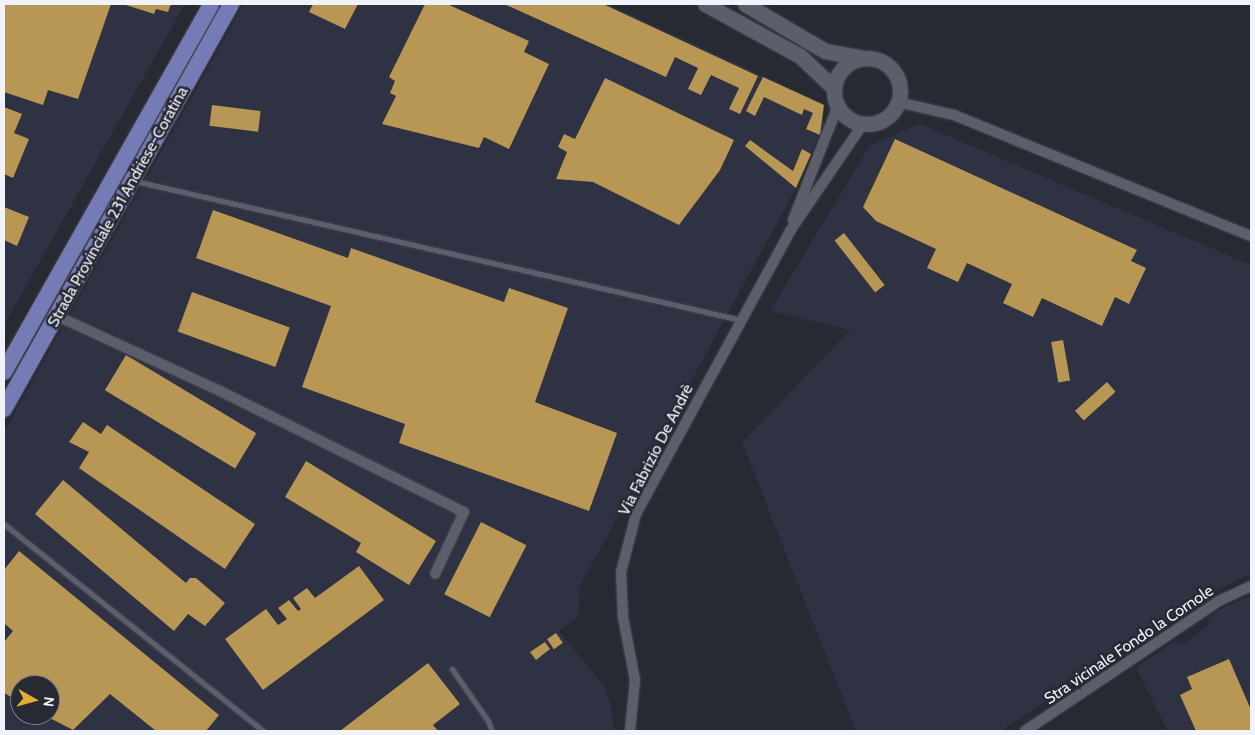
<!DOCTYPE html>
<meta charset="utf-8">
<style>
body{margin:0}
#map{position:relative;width:1255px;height:735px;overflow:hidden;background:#272933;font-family:Cabin,sans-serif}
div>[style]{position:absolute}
.built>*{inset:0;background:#2f3242}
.building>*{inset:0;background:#b89654;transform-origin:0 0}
.roads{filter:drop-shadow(0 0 1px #464751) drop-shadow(0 0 1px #464751)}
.service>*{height:5px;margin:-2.5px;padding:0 2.5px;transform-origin:2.5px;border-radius:2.5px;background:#5c5f6b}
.minor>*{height:10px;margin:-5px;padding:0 5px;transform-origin:5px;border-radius:5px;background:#5c5f6b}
.secondary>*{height:15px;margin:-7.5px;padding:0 7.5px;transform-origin:7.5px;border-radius:7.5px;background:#5c5f6b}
.secondary>.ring{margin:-7.5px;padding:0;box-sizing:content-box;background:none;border:15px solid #5c5f6b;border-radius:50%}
.primary>*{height:16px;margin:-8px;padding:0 8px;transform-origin:8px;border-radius:8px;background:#757cb5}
span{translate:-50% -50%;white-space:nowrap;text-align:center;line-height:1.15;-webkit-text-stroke:5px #272933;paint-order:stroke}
.street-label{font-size:16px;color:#f1f3fa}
.frame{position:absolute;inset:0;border:5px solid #f1f3fa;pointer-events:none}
.north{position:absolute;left:10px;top:675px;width:50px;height:50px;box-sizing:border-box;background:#272933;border:1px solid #787a83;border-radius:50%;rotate:97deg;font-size:14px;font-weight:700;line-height:20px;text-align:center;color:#f1f3fa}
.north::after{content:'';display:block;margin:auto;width:18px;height:22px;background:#e4ad35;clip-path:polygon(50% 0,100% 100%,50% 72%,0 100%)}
</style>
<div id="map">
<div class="built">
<div style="clip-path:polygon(4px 4px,185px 4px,4px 325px)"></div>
<div style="clip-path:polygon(evenodd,244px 4px,608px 4px,822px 103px,824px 125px,797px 186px,580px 586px,578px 617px,559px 631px,605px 687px,612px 710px,614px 731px,4px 731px,4px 432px,244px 4px,20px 685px,50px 685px,50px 715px,20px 715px,20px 685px)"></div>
<div style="clip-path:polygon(920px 124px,1251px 265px,1251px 574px,1227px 585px,1000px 731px,856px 731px,742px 442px,850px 330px,770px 311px,870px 145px)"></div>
<div style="clip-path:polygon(1251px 596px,1251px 731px,1168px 731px,1136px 668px,1173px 642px,1183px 644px,1209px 625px,1208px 618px,1224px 607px)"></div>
</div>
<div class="building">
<div style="clip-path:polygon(4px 4px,111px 4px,78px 99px,48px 90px,43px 105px,4px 92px)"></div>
<div style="clip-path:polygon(123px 4px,171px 4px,168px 12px,156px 9px,154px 14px)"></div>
<div style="clip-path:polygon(313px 4px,358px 4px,345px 29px,309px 12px)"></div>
<div style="clip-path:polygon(425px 4px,447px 4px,529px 41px,524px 52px,549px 64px,509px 149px,484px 137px,479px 148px,382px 124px,396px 96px,390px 93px,395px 81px,389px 77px)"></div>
<div style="clip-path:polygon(504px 4px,603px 4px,758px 76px,740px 114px,729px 109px,739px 88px,711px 75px,701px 95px,688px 89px,698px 68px,675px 57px,666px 77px)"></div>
<div style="clip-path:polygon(763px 77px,824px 105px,820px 135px,806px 129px,813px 113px,804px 109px,802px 115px,764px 97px,755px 116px,746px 111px)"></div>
<div style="clip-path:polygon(605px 78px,734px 140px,720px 170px,679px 225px,593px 182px,556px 179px,567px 152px,558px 147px,564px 134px,575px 139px)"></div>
<div style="left:212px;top:105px;width:49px;height:21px;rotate:7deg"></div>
<div style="clip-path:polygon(4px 107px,22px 114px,14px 133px,29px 139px,13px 178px,4px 174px)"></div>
<div style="clip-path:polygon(895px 139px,1137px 250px,1131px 261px,1146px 268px,1129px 304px,1115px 297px,1102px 326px,1042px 298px,1033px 317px,1003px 303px,1012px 284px,967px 263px,958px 282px,927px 268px,936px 249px,876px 221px,863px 207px)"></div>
<div style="clip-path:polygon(750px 140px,793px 171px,802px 149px,811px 154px,796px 188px,745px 146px)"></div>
<div style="clip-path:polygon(4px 207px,29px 217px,17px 246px,4px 240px)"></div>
<div style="clip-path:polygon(213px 210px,348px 258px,351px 248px,504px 302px,509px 288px,568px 308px,535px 402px,617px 433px,589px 511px,399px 443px,405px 424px,302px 387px,331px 306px,196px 258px)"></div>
<div style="left:844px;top:233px;width:66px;height:12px;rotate:52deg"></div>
<div style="left:192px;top:292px;width:104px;height:42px;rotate:20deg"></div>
<div style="left:1063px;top:340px;width:41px;height:12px;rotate:80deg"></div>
<div style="left:126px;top:355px;width:152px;height:41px;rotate:31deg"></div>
<div style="left:1107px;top:382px;width:13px;height:43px;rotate:48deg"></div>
<div style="clip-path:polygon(83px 422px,101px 434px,107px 425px,255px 524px,225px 569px,79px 468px,89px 452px,69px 442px)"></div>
<div style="clip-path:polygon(306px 461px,436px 541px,409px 585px,356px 552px,361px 543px,285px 497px)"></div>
<div style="clip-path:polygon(63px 480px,186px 583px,190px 578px,196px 578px,225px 603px,205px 626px,188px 614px,174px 631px,35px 514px)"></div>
<div style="left:481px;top:522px;width:51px;height:81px;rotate:27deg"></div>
<div style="clip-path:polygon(19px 551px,219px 715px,206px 731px,156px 731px,110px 694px,73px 730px,44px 715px,50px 715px,53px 702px,50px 699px,50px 685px,32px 685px,26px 680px,20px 685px,15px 699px,4px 693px,4px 642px,13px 631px,4px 623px,4px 570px)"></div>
<div style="clip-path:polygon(359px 566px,384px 600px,263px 690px,225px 639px,266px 609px,278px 625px,287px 619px,278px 608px,289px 600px,298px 611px,301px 609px,293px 598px,307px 588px,315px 598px)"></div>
<div style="left:556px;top:633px;width:12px;height:11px;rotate:55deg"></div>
<div style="clip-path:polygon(545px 642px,550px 649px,536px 660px,530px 652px)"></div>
<div style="clip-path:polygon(1229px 659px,1251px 710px,1251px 731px,1196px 731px,1180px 695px,1192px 689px,1187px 677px)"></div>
<div style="clip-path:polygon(428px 663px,460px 704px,433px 725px,438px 731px,340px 731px)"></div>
</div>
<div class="roads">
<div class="service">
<div style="left:135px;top:181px;width:622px;rotate:12.92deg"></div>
<div style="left:4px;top:524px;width:332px;rotate:38.6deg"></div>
<div style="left:452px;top:669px;width:63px;rotate:55.3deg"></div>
<div style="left:488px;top:721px;width:11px;rotate:68deg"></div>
</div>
<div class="minor">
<div style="left:898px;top:102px;width:57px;rotate:13.1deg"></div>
<div style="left:954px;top:115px;width:321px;rotate:22.2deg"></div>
<div style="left:793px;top:220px;width:123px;rotate:-68.5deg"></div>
<div style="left:57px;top:316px;width:179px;rotate:24.7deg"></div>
<div style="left:220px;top:391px;width:272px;rotate:26.4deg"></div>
<div style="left:464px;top:512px;width:68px;rotate:115.1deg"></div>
<div style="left:630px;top:731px;width:51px;rotate:-84.4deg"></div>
<div style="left:635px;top:680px;width:64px;rotate:-100.8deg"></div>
<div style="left:623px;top:617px;width:45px;rotate:-92.5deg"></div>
<div style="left:621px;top:572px;width:60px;rotate:-75.5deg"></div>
<div style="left:636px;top:514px;width:322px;rotate:-61.4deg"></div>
<div style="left:790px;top:231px;width:130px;rotate:-55.7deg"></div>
<div style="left:1025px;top:731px;width:236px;rotate:-33.8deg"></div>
<div style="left:1221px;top:600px;width:33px;rotate:-25deg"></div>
</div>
<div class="secondary">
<div style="left:705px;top:4px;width:108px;rotate:28.7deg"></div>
<div style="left:800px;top:56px;width:47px;rotate:43.3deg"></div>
<div style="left:745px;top:4px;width:93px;rotate:30.4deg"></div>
<div style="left:825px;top:51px;width:39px;rotate:10deg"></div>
<div class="ring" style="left:834px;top:58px;width:51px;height:51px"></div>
</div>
<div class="primary">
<div style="left:4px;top:372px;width:422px;rotate:-60.6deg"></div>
<div style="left:4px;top:409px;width:464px;rotate:-60.7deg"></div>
</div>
</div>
<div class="street-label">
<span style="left:118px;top:207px;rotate:-61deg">Strada Provinciale 231 Andriese-Coratina</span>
<span style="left:656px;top:450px;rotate:-63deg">Via Fabrizio De Andrè</span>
<span style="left:1129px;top:645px;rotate:-34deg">Stra vicinale Fondo la Cornole</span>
</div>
<div class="frame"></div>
<div class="north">N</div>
</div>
